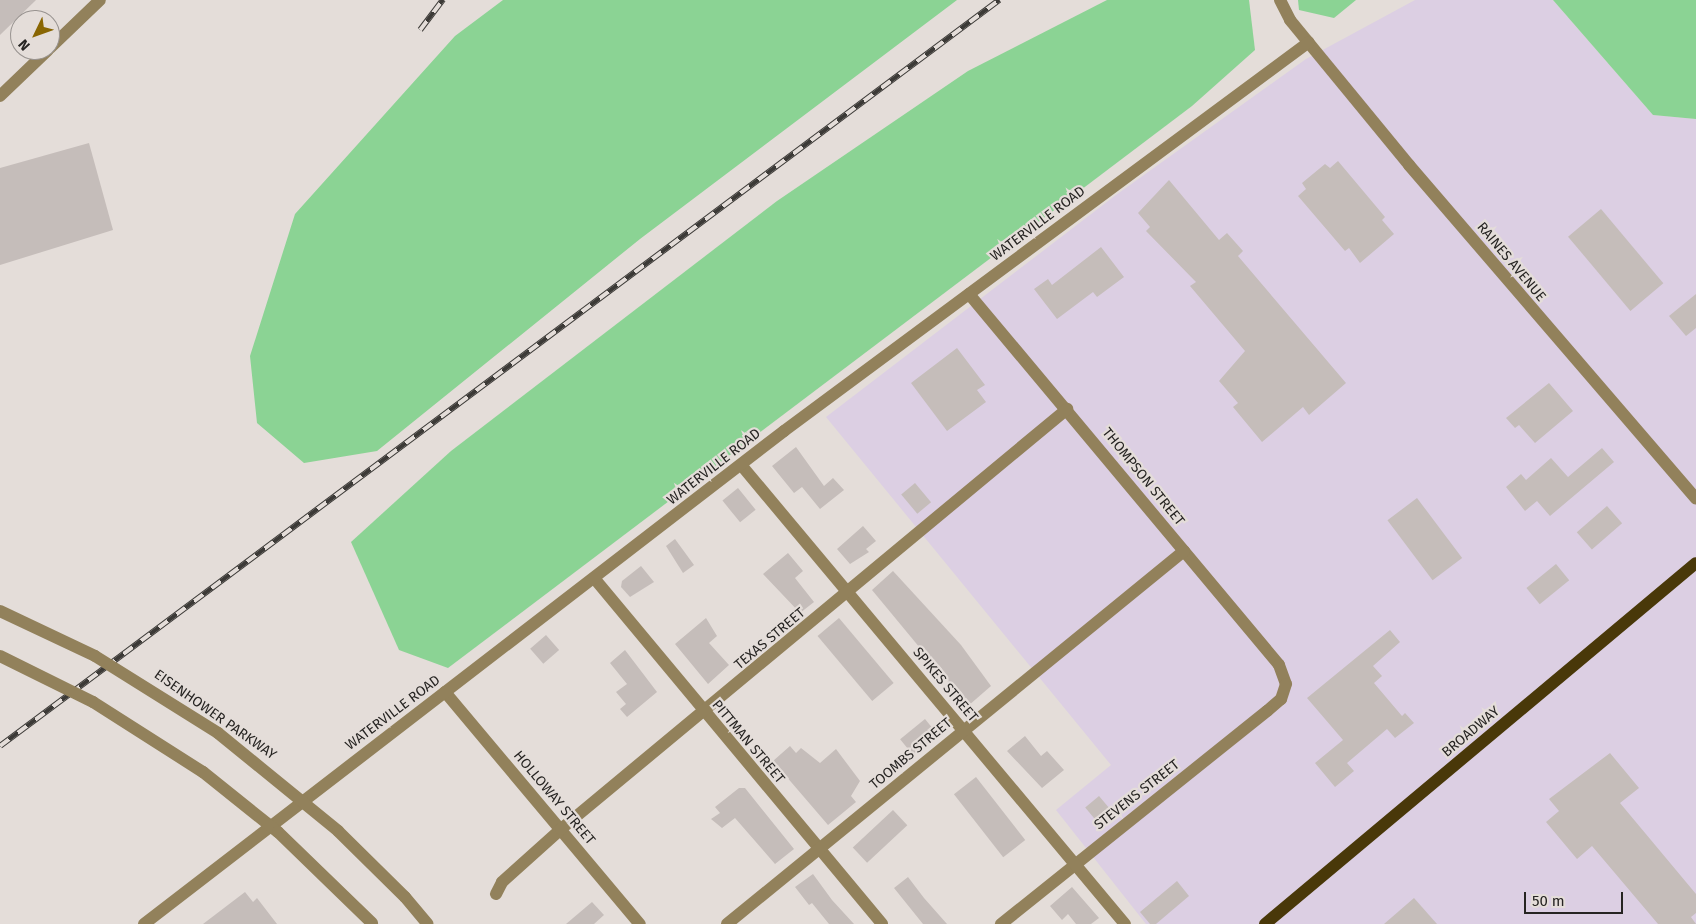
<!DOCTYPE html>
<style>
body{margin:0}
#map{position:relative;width:1696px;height:924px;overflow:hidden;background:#e4ddd9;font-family:"Fira Sans",sans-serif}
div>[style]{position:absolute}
.commercial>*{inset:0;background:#dccfe3}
.green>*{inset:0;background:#8bd394}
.building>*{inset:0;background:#c5bdba;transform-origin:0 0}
.minor>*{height:12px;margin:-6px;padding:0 6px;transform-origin:6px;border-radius:6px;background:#92815b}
.major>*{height:12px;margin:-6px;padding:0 6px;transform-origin:6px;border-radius:6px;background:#493809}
.rail>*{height:5.5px;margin-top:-2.75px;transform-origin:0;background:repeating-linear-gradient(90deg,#e4ddd9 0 11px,#3c3a37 0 22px);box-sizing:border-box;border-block:1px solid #3c3a37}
.minor-bridge>*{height:12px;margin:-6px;padding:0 6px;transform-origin:6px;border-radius:6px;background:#92815b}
span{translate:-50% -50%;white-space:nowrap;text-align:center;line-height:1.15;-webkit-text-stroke:4.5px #e4ddd9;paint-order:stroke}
.street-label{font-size:14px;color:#262422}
.north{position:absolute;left:10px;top:10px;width:50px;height:50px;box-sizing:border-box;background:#e4ddd9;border:1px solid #989390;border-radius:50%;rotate:228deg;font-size:14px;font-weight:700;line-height:20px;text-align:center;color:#262422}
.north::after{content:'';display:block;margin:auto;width:18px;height:22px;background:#896603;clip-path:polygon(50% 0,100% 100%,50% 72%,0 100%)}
.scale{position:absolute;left:1524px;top:892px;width:99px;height:22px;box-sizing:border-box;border:2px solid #262422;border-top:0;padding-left:6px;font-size:15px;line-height:18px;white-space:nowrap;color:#262422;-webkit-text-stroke:4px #e4ddd9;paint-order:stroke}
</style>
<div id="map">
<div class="commercial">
<div style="clip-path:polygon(1415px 0,1553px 0,1653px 115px,1696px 119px,1696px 924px,1146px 924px,1056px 810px,1111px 765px,826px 417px,1116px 195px,1306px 59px)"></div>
</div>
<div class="green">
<div style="clip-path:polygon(503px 0,957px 0,640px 239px,377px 451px,304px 463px,257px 423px,250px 356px,295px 214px,455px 36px)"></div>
<div style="clip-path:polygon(1107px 0,1249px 0,1255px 50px,1192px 106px,448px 668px,399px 650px,351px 542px,451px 451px,777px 201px,968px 71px)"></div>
<div style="clip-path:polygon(1298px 0,1356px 0,1334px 18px,1299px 10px)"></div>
<div style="clip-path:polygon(1553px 0,1696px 0,1696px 119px,1653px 115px)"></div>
</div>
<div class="building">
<div style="clip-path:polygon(0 0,36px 0,0 35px)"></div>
<div style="clip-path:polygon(89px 143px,113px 230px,0 265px,0 168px)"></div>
<div style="clip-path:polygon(1338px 161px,1385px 217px,1382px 220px,1394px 234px,1360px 263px,1349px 248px,1345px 251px,1298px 196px,1306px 189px,1302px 183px,1325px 164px,1330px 168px)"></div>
<div style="clip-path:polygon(1169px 180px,1219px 240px,1227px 233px,1243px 251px,1238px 256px,1346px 383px,1309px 415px,1303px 407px,1262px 442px,1233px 407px,1238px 403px,1219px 381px,1245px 351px,1190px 286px,1196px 282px,1146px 231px,1150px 227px,1138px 213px)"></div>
<div style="left:1601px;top:209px;width:97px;height:43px;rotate:50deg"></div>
<div style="clip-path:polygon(1101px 247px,1124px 277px,1097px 297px,1093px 292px,1057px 319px,1034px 289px,1048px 279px,1052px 285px)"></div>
<div style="clip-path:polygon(1696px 294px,1696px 328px,1686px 336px,1669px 316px)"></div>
<div style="clip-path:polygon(957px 348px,985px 385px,977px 390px,986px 402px,947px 431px,911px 383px)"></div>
<div style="clip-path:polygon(1549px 383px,1573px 411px,1535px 443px,1519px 425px,1515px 428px,1506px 418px)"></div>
<div style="clip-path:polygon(796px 447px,824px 486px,833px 478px,844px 490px,820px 509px,802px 487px,794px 493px,772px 466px)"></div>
<div style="clip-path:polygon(1602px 448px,1614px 462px,1550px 516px,1537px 501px,1525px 511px,1506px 487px,1521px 474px,1526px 480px,1551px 458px,1568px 477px)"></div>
<div style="left:915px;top:483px;width:25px;height:18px;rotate:50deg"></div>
<div style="left:738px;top:488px;width:28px;height:20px;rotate:51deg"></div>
<div style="left:1417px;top:498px;width:75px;height:37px;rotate:53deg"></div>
<div style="left:1607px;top:506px;width:23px;height:40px;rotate:49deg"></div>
<div style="clip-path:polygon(863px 526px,876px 541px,866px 549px,869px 552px,850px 564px,837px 549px)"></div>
<div style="clip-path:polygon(675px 539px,694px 565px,683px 573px,666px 546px)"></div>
<div style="clip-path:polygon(788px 553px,803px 571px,795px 578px,814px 602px,800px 613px,763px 574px)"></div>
<div style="left:1556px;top:564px;width:21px;height:38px;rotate:51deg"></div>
<div style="clip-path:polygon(641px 566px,654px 582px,630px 597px,621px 587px,622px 581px)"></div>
<div style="clip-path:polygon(893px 571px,961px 645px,991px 686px,968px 706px,872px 590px)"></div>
<div style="clip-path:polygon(706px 618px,717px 636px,709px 643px,729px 665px,708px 684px,675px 644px)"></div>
<div style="left:839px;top:618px;width:85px;height:28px;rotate:50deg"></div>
<div style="clip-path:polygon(1390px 630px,1400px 642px,1373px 666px,1382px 676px,1374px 683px,1402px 716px,1405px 713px,1414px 723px,1395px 738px,1387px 729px,1347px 763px,1354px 771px,1335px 787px,1315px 763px,1343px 740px,1307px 698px)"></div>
<div style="left:546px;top:635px;width:20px;height:21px;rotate:49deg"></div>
<div style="clip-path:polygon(625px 650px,657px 692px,627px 717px,620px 709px,626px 704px,616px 692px,627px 684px,610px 663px)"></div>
<div style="left:925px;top:719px;width:21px;height:32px;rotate:51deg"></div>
<div style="clip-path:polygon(1025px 736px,1041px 756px,1047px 751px,1064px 770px,1042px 788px,1007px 751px)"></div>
<div style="clip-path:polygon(790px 746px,796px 753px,801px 748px,820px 763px,836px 749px,860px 781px,851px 796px,856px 802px,828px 825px,773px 761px)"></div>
<div style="clip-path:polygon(1610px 753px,1639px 788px,1620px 803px,1696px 894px,1696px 913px,1691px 917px,1696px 924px,1658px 924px,1592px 846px,1577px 859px,1546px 822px,1559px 811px,1549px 799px)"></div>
<div style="left:976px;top:777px;width:80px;height:28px;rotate:52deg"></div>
<div style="clip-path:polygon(739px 788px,745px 788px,794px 849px,775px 864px,735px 818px,722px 828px,711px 819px,720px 813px,715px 807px)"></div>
<div style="left:1099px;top:796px;width:23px;height:18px;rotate:50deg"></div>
<div style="left:893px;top:810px;width:21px;height:55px;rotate:47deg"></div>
<div style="clip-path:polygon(813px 874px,832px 900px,854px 924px,829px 924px,812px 903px,809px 905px,795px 887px)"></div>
<div style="clip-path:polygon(908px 877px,924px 898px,947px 924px,923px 924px,894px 888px)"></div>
<div style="clip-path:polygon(1177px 881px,1189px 896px,1156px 924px,1150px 924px,1140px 912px)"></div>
<div style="clip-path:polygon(1072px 887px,1099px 918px,1091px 924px,1076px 924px,1068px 914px,1062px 920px,1050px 906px)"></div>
<div style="clip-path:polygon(245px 892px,253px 902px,257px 898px,277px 924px,203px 924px)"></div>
<div style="clip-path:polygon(1414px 898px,1437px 924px,1384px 924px)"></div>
<div style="clip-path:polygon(592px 902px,604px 915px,594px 924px,566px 924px)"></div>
</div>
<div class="minor">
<div style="left:1280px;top:0;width:22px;rotate:63deg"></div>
<div style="left:1290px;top:20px;width:188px;rotate:50.6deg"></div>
<div style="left:1409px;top:165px;width:440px;rotate:49.3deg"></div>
<div style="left:50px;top:48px;width:69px;rotate:-43.8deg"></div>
<div style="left:0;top:96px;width:66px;rotate:-43.8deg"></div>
<div style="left:969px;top:294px;width:483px;rotate:50.1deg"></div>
<div style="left:1279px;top:665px;width:20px;rotate:70deg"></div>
<div style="left:1286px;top:684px;width:16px;rotate:108deg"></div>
<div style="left:1281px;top:699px;width:18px;rotate:139deg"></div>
<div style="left:1267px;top:711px;width:341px;rotate:141.3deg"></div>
<div style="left:742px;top:466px;width:597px;rotate:50.1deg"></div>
<div style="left:594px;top:578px;width:450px;rotate:50.2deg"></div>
<div style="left:445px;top:692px;width:303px;rotate:50deg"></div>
<div style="left:496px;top:894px;width:13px;rotate:-63deg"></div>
<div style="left:502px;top:882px;width:79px;rotate:-41.9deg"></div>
<div style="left:561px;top:829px;width:658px;rotate:-39.69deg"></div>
<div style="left:405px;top:897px;width:35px;rotate:50deg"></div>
<div style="left:144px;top:924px;width:808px;rotate:-37.61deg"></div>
<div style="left:784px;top:431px;width:653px;rotate:-36.54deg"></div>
<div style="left:727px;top:924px;width:590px;rotate:-39.22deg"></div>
</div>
<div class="major">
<div style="left:1265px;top:924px;width:562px;rotate:-39.95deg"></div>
</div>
<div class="rail">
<div style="left:420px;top:30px;width:38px;rotate:-53deg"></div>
<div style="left:0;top:746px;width:1247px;rotate:-36.75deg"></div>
</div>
<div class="minor-bridge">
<div style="left:0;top:611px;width:105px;rotate:25.3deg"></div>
<div style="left:95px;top:656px;width:145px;rotate:32deg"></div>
<div style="left:218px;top:733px;width:155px;rotate:39.2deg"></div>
<div style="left:338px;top:831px;width:94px;rotate:44.6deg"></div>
<div style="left:0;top:656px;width:104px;rotate:26.3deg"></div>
<div style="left:93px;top:702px;width:130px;rotate:32.5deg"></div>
<div style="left:203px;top:772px;width:96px;rotate:38.7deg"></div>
<div style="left:278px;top:832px;width:131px;rotate:44.1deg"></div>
</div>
<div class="street-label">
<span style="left:1038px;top:224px;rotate:-37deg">WATERVILLE ROAD</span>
<span style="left:1511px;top:262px;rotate:50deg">RAINES AVENUE</span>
<span style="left:714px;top:467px;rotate:-38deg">WATERVILLE ROAD</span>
<span style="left:1143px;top:477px;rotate:51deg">THOMPSON STREET</span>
<span style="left:770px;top:639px;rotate:-40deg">TEXAS STREET</span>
<span style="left:945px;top:685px;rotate:50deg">SPIKES STREET</span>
<span style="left:393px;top:713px;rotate:-37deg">WATERVILLE ROAD</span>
<span style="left:215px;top:715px;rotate:35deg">EISENHOWER PARKWAY</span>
<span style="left:1471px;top:732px;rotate:-40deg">BROADWAY</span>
<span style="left:748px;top:742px;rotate:50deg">PITTMAN STREET</span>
<span style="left:911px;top:754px;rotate:-40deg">TOOMBS STREET</span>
<span style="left:1137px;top:795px;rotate:-38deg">STEVENS STREET</span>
<span style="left:554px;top:798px;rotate:50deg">HOLLOWAY STREET</span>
</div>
<div class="north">N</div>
<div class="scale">50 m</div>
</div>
